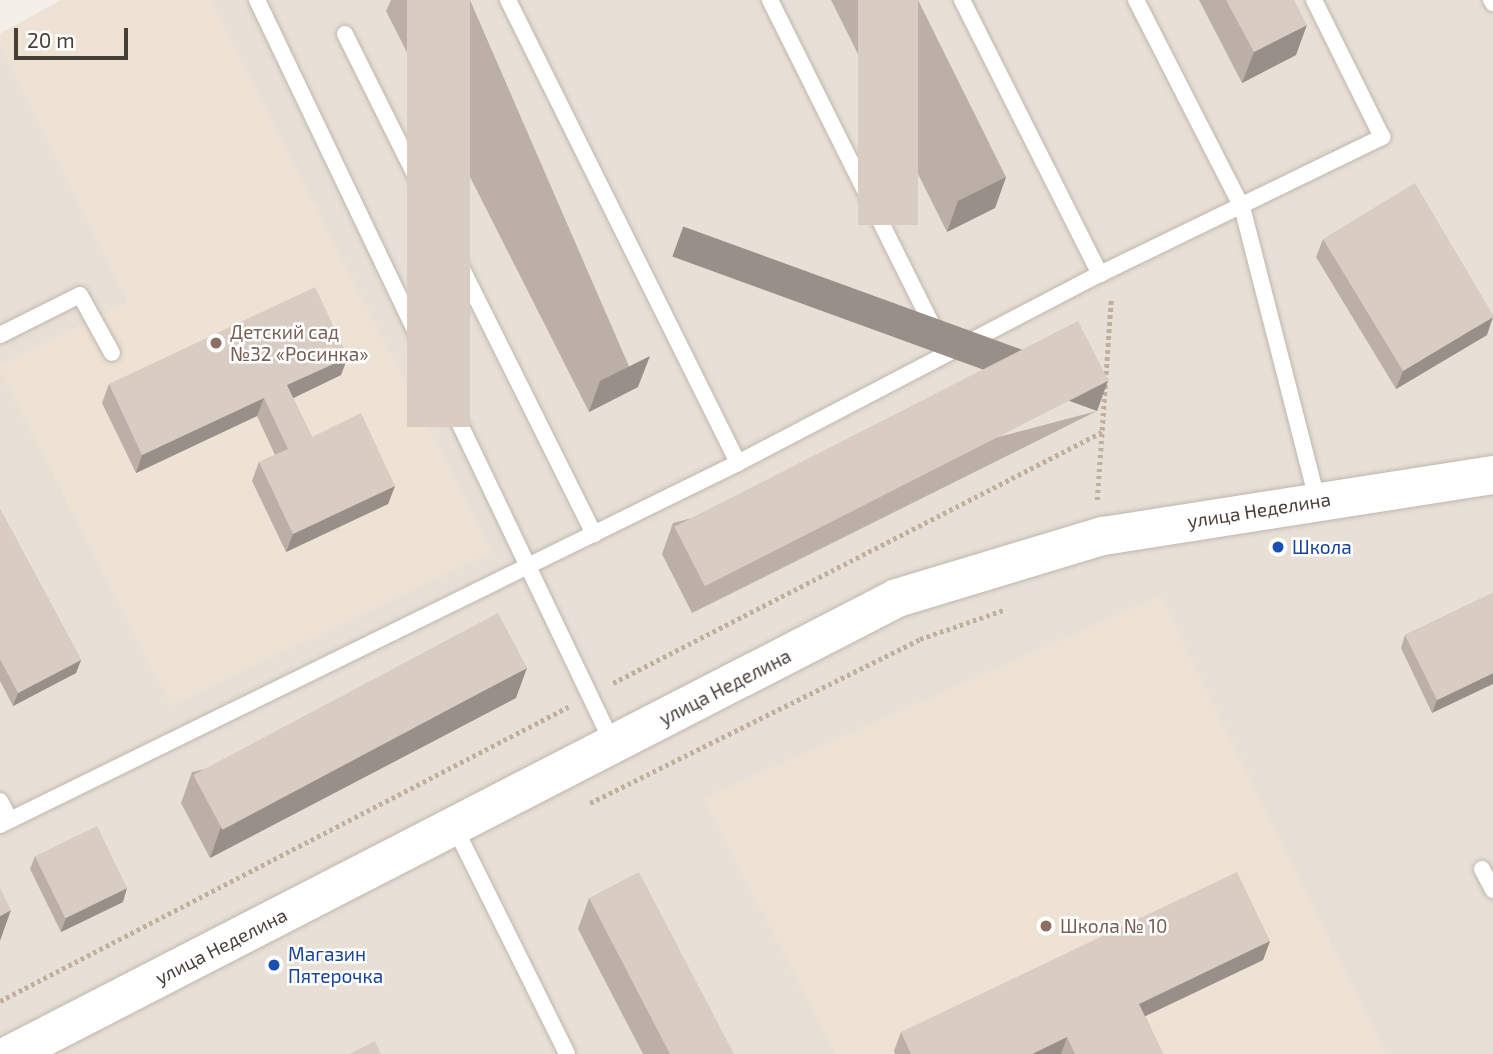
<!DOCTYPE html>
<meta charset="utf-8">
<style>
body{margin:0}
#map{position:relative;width:1493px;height:1054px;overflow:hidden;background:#f4efe9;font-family:"Exo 2",sans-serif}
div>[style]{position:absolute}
.residential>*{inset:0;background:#e8e0d7}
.education>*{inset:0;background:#ede2d3}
.path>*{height:4.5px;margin-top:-2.25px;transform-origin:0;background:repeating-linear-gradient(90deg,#c1af9d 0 3.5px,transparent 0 7px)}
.roads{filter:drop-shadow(0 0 2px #bfb6ac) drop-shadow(0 0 2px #bfb6ac)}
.service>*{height:16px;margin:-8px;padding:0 8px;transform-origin:8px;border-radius:8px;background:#fff}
.tertiary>*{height:38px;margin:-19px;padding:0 19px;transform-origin:19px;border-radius:19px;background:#fff}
.wall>*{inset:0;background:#bbafa7}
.shaded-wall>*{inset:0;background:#988f88;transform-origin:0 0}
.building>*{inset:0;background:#d9ccc2;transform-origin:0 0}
.dots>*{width:19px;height:19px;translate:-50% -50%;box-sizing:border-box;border:4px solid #fff;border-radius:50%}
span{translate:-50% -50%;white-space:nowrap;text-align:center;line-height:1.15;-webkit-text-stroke:5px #fff;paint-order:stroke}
.education-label{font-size:19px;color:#785e54}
.left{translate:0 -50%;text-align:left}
.street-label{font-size:19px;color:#483f37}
.transit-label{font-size:19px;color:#164399}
.scale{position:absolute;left:14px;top:28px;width:114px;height:32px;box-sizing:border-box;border:4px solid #483f37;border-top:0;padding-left:9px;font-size:21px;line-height:24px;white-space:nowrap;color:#483f37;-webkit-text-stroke:5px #fff;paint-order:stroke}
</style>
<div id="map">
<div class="residential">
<div style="clip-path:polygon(61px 0,1493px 0,1493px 1054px,0 1054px,0 34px)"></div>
</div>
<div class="education">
<div style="clip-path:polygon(61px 0,210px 0,492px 552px,171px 705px,0 371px,0 366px,128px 302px,0 45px,0 34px)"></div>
<div style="clip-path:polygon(1160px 596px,1386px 1054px,835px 1054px,704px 798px)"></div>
</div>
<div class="path">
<div style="left:1097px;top:500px;width:201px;rotate:-86deg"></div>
<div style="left:613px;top:683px;width:550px;rotate:-27.17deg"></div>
<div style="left:590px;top:803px;width:369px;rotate:-26.4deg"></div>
<div style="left:920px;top:639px;width:91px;rotate:-19.2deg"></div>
<div style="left:0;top:1001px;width:640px;rotate:-27.37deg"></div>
</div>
<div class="roads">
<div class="service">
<div style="left:257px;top:0;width:825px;rotate:64.43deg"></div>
<div style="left:508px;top:0;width:517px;rotate:63.58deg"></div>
<div style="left:770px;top:0;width:394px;rotate:63.5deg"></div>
<div style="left:962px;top:0;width:307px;rotate:63.3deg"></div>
<div style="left:1136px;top:0;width:233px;rotate:62.9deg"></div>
<div style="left:1242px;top:207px;width:302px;rotate:75.6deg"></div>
<div style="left:1491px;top:0;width:4px;rotate:56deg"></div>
<div style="left:345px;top:34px;width:559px;rotate:63.53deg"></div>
<div style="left:0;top:335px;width:89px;rotate:-26.6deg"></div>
<div style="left:80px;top:295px;width:66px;rotate:61.1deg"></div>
<div style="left:0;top:801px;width:21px;rotate:62deg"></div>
<div style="left:0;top:825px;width:822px;rotate:-26.13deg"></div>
<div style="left:738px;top:463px;width:408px;rotate:-27.6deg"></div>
<div style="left:1100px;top:274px;width:314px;rotate:-25.9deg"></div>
<div style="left:1382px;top:137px;width:153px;rotate:-116.4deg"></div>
<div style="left:454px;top:826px;width:254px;rotate:63.6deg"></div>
<div style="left:1482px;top:869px;width:24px;rotate:62deg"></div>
</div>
<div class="tertiary">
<div style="left:11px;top:1054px;width:996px;rotate:-27.23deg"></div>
<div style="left:897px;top:598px;width:215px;rotate:-16.8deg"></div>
<div style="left:1103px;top:536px;width:395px;rotate:-8.9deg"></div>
</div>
</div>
<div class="wall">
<div style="clip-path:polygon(391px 0,470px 0,638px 387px,589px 412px,386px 11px)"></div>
<div style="clip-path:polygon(831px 0,918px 0,1006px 177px,995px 208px,947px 232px)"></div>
<div style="clip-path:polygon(1199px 0,1294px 0,1296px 55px,1242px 83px)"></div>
<div style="clip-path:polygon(1323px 239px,1487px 335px,1396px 389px,1316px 257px)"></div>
<div style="clip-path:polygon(341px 375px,293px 398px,312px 437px,395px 486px,388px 504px,286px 552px,252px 481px,259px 462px,275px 455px,257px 416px,136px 473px,102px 403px,109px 384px)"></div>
<div style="clip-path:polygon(1097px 411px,692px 613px,662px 554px,673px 523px)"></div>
<div style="clip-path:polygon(0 509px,81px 660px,76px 673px,13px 706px,0 681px)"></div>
<div style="clip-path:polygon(1493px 593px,1432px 713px,1401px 648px,1405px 635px)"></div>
<div style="clip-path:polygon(516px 698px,210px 858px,181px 803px,192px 772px)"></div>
<div style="clip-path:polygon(35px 856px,123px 902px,61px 932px,30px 869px)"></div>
<div style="clip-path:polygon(589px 898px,734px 1054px,643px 1054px,578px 929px)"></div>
<div style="clip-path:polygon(1270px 941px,1263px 960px,1145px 1016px,1163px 1054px,895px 1054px,894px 1051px,901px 1032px)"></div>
</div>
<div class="shaded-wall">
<div style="clip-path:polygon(1307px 25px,1296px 55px,1242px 83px,1254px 52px)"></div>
<div style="clip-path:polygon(1006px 177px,995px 208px,947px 232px,958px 201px)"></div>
<div style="clip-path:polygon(1493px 317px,1487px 335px,1396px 389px,1403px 371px)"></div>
<div style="clip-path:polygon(650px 356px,638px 387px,589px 412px,600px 381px)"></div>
<div style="clip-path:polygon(348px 357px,341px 375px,281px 404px,287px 385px)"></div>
<div style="left:1108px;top:381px;width:32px;height:452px;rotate:110deg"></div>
<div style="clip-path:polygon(264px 398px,257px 416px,136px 473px,142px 455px)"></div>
<div style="clip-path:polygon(395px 486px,388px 504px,286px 552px,293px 534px)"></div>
<div style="clip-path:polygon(81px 660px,76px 673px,13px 706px,18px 693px)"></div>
<div style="clip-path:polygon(527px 668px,516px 698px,210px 858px,221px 827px)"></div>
<div style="clip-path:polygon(1493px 673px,1493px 684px,1432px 713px,1437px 700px)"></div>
<div style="clip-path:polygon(127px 888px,123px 902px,61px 932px,66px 918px)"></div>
<div style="clip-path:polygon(11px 910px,0 941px,0 916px)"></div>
<div style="clip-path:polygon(1270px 941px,1263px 960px,1133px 1022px,1139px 1004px)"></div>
<div style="clip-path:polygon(1067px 1037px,1061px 1054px,1032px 1054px)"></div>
</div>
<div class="building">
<div style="left:407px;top:0;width:63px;height:427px"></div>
<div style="left:858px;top:0;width:60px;height:225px"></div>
<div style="clip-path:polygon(1226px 0,1294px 0,1307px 25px,1254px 52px)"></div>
<div style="clip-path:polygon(1415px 183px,1493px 315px,1493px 317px,1403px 371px,1323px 239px)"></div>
<div style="clip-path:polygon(315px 287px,348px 357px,287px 385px,312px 437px,361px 413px,395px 486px,293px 534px,259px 462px,288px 449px,264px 398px,142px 455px,109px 384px)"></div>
<div style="left:1078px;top:321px;width:67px;height:453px;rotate:63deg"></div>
<div style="clip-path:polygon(0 509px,81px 660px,18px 693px,0 659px)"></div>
<div style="clip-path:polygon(1493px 593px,1493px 673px,1437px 700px,1405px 635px)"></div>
<div style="left:498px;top:613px;width:62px;height:345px;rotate:62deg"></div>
<div style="left:97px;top:826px;width:69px;height:69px;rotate:64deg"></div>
<div style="clip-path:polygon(639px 872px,734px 1054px,670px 1054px,589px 898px)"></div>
<div style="clip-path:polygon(1237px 872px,1270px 941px,1139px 1004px,1163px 1054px,1075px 1054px,1067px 1037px,1032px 1054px,911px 1054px,901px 1032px)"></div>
<div style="clip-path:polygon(0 888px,11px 910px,0 916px)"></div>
<div style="clip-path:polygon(375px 1041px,381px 1054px,349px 1054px)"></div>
</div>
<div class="dots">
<div style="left:216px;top:343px;background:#8d6e63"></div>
<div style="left:1278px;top:547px;background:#1a4fb4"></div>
<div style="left:1046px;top:926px;background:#8d6e63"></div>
<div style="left:274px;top:965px;background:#1a4fb4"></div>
</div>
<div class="education-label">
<span class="left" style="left:230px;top:343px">Детский сад<br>№32 «Росинка»</span>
<span class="left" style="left:1060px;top:926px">Школа № 10</span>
</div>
<div class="street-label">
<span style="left:1259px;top:510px;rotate:-9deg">улица Неделина</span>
<span style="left:725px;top:687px;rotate:-27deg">улица Неделина</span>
<span style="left:221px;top:946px;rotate:-27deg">улица Неделина</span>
</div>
<div class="transit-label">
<span class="left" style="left:1292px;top:547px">Школа</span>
<span class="left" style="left:288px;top:965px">Магазин<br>Пятерочка</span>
</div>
<div class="scale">20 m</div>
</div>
